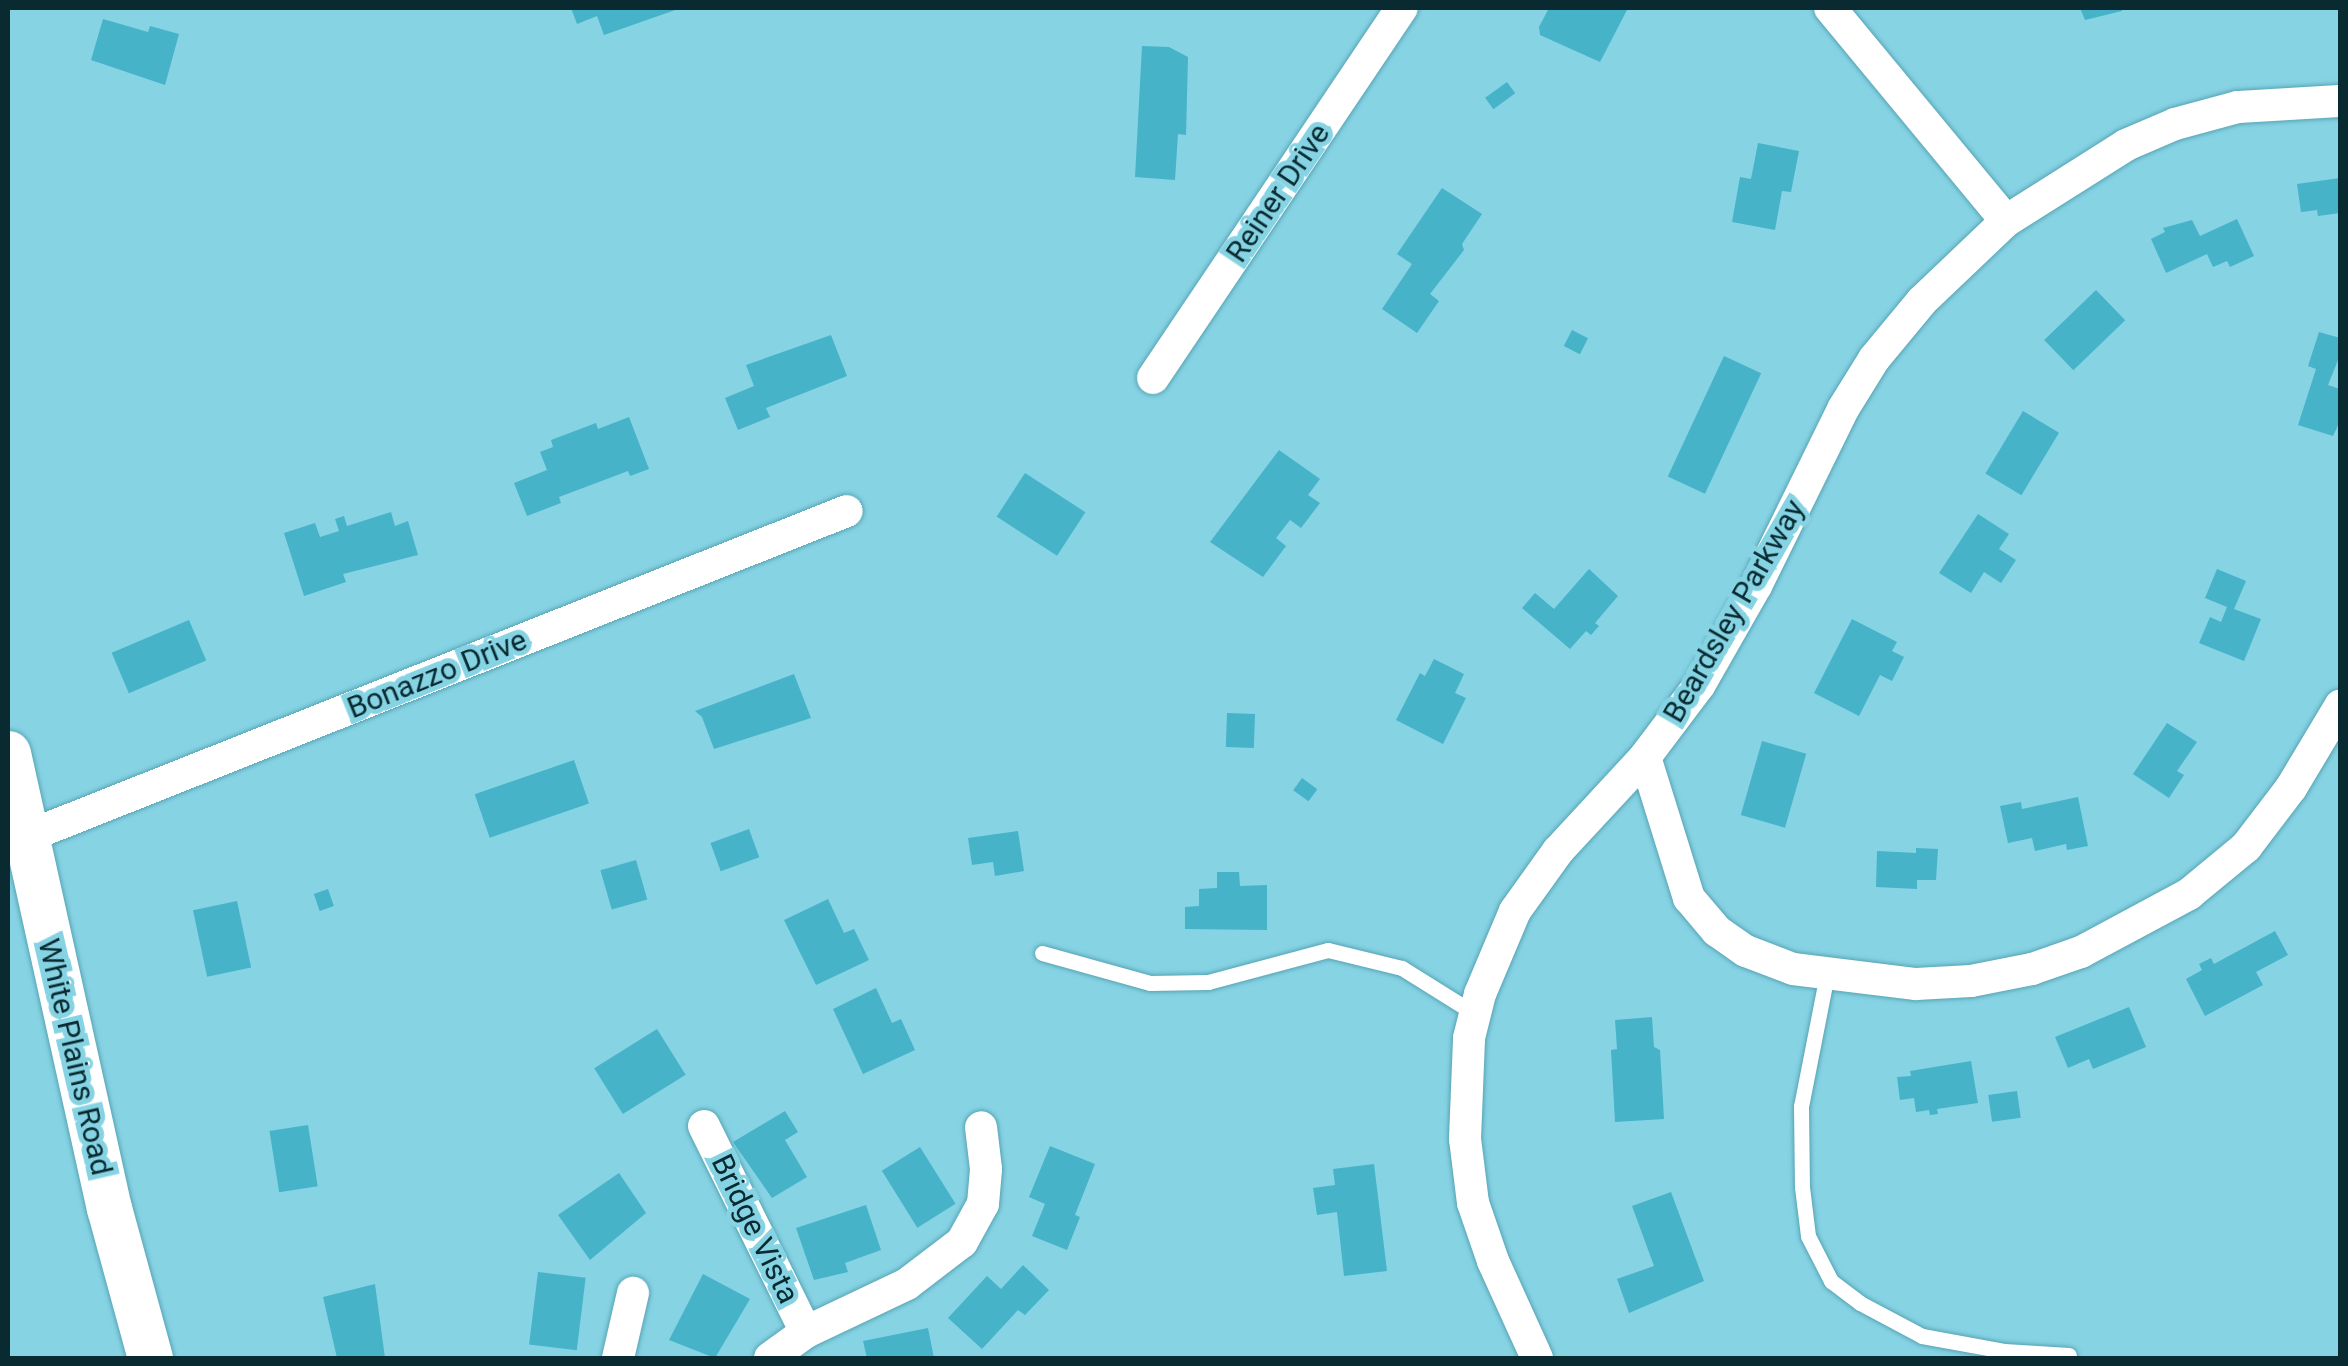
<!DOCTYPE html>
<style>
body{margin:0}
#map{position:relative;width:2348px;height:1366px;overflow:hidden;background:#86d3e4;font-family:Roboto,sans-serif}
div>[style]{position:absolute}
.building>*{inset:0;background:#46b3c8;transform-origin:0 0}
.roads{filter:drop-shadow(0 0 2px #57a4b4) drop-shadow(0 0 2px #57a4b4)}
.lane>*{height:15px;margin:-7.5px;padding:0 7.5px;transform-origin:7.5px;border-radius:7.5px;background:#fff}
.street>*{height:32px;margin:-16px;padding:0 16px;transform-origin:16px;border-radius:16px;background:#fff}
.secondary>*{height:45px;margin:-22.5px;padding:0 22.5px;transform-origin:22.5px;border-radius:22.5px;background:#fff}
span{translate:-50% -50%;white-space:nowrap;text-align:center;line-height:1.15;-webkit-text-stroke:10px #86d3e4;paint-order:stroke}
.street-label{font-size:30px;color:#082a30}
.frame{position:absolute;inset:0;border:10px solid #082a30;pointer-events:none}
</style>
<div id="map">
<div class="building">
<div style="clip-path:polygon(571px 8px,681px 8px,604px 35px,597px 16px,577px 24px)"></div>
<div style="clip-path:polygon(1549px 8px,1628px 8px,1600px 62px,1540px 35px,1539px 27px)"></div>
<div style="clip-path:polygon(2080px 8px,2121px 8px,2122px 11px,2085px 20px)"></div>
<div style="clip-path:polygon(103px 19px,148px 32px,150px 26px,179px 34px,165px 85px,91px 60px)"></div>
<div style="clip-path:polygon(1142px 46px,1169px 47px,1188px 57px,1186px 135px,1178px 134px,1175px 180px,1135px 177px)"></div>
<div style="left:1507px;top:82px;width:14px;height:27px;rotate:54deg"></div>
<div style="clip-path:polygon(1758px 143px,1799px 151px,1791px 192px,1782px 191px,1775px 230px,1732px 222px,1740px 177px,1751px 179px)"></div>
<div style="clip-path:polygon(2340px 178px,2340px 213px,2318px 216px,2317px 210px,2301px 212px,2297px 184px)"></div>
<div style="clip-path:polygon(1442px 188px,1482px 214px,1462px 244px,1464px 250px,1430px 294px,1439px 301px,1417px 333px,1382px 309px,1412px 264px,1397px 254px)"></div>
<div style="clip-path:polygon(2237px 219px,2254px 256px,2230px 267px,2227px 261px,2213px 267px,2207px 254px,2166px 273px,2151px 239px,2165px 232px,2163px 228px,2192px 220px,2200px 236px)"></div>
<div style="left:2096px;top:290px;width:42px;height:72px;rotate:46deg"></div>
<div style="left:1572px;top:330px;width:18px;height:18px;rotate:27deg"></div>
<div style="clip-path:polygon(2319px 332px,2340px 338px,2340px 355px,2328px 385px,2340px 389px,2340px 421px,2333px 436px,2298px 425px,2316px 369px,2308px 366px)"></div>
<div style="clip-path:polygon(831px 335px,847px 376px,766px 408px,770px 417px,738px 430px,725px 398px,754px 386px,746px 365px)"></div>
<div style="left:1724px;top:356px;width:41px;height:133px;rotate:25deg"></div>
<div style="left:2023px;top:411px;width:42px;height:73px;rotate:31deg"></div>
<div style="clip-path:polygon(629px 417px,649px 469px,630px 476px,628px 471px,559px 497px,561px 503px,527px 516px,514px 483px,547px 470px,540px 452px,553px 447px,551px 440px,596px 423px,598px 429px)"></div>
<div style="clip-path:polygon(1279px 450px,1320px 479px,1308px 495px,1320px 503px,1301px 528px,1290px 520px,1276px 538px,1286px 546px,1263px 577px,1210px 542px)"></div>
<div style="left:1025px;top:473px;width:72px;height:52px;rotate:33deg"></div>
<div style="clip-path:polygon(391px 512px,395px 526px,408px 521px,418px 555px,343px 574px,346px 582px,304px 596px,284px 533px,315px 523px,320px 537px,339px 531px,335px 519px,344px 516px,347px 526px)"></div>
<div style="clip-path:polygon(1978px 514px,2009px 534px,1999px 549px,2016px 560px,2001px 583px,1984px 572px,1971px 593px,1939px 573px)"></div>
<div style="clip-path:polygon(1589px 569px,1618px 596px,1595px 623px,1599px 626px,1591px 635px,1586px 631px,1570px 649px,1522px 608px,1535px 593px,1554px 609px)"></div>
<div style="clip-path:polygon(2217px 569px,2246px 581px,2234px 609px,2261px 619px,2244px 661px,2199px 643px,2210px 617px,2221px 622px,2227px 607px,2205px 598px)"></div>
<div style="clip-path:polygon(1852px 619px,1897px 642px,1892px 651px,1904px 657px,1892px 681px,1880px 675px,1859px 716px,1814px 693px)"></div>
<div style="left:189px;top:620px;width:44px;height:84px;rotate:67deg"></div>
<div style="clip-path:polygon(1434px 659px,1464px 674px,1455px 693px,1466px 698px,1443px 744px,1396px 720px,1420px 673px,1425px 676px)"></div>
<div style="clip-path:polygon(794px 674px,811px 718px,714px 749px,702px 717px,695px 711px)"></div>
<div style="left:1227px;top:713px;width:28px;height:34px;rotate:2deg"></div>
<div style="clip-path:polygon(2167px 723px,2197px 742px,2177px 771px,2184px 775px,2169px 798px,2133px 774px)"></div>
<div style="left:1762px;top:741px;width:46px;height:77px;rotate:16deg"></div>
<div style="left:574px;top:760px;width:46px;height:105px;rotate:71deg"></div>
<div style="left:1302px;top:778px;width:19px;height:15px;rotate:36deg"></div>
<div style="clip-path:polygon(2078px 797px,2088px 846px,2067px 850px,2066px 844px,2035px 851px,2032px 838px,2008px 843px,2000px 806px,2021px 802px,2022px 809px)"></div>
<div style="left:749px;top:829px;width:30px;height:41px;rotate:70deg"></div>
<div style="clip-path:polygon(1018px 831px,1024px 871px,995px 876px,993px 862px,972px 865px,968px 838px)"></div>
<div style="clip-path:polygon(1916px 848px,1938px 849px,1936px 880px,1917px 880px,1917px 889px,1876px 887px,1877px 851px,1916px 853px)"></div>
<div style="left:636px;top:860px;width:41px;height:37px;rotate:74deg"></div>
<div style="clip-path:polygon(1217px 872px,1239px 872px,1240px 886px,1267px 885px,1267px 930px,1185px 929px,1185px 907px,1199px 906px,1199px 889px,1217px 888px)"></div>
<div style="left:328px;top:889px;width:18px;height:15px;rotate:71deg"></div>
<div style="clip-path:polygon(828px 899px,844px 933px,854px 929px,869px 960px,816px 985px,784px 920px)"></div>
<div style="left:237px;top:901px;width:68px;height:45px;rotate:78deg"></div>
<div style="clip-path:polygon(2275px 931px,2288px 955px,2256px 972px,2263px 985px,2205px 1016px,2186px 979px,2202px 970px,2199px 964px,2211px 958px,2214px 964px)"></div>
<div style="clip-path:polygon(876px 988px,892px 1023px,901px 1019px,915px 1050px,863px 1074px,833px 1009px)"></div>
<div style="clip-path:polygon(2129px 1007px,2146px 1047px,2093px 1069px,2089px 1059px,2068px 1068px,2055px 1037px)"></div>
<div style="clip-path:polygon(1652px 1017px,1654px 1047px,1660px 1050px,1664px 1119px,1615px 1122px,1611px 1050px,1617px 1049px,1615px 1020px)"></div>
<div style="left:657px;top:1029px;width:54px;height:74px;rotate:58deg"></div>
<div style="clip-path:polygon(1971px 1061px,1978px 1103px,1937px 1109px,1938px 1114px,1930px 1115px,1929px 1110px,1916px 1112px,1914px 1098px,1900px 1100px,1897px 1077px,1911px 1076px,1910px 1071px)"></div>
<div style="left:2017px;top:1091px;width:27px;height:29px;rotate:82deg"></div>
<div style="clip-path:polygon(785px 1111px,798px 1132px,785px 1140px,807px 1177px,772px 1198px,733px 1142px)"></div>
<div style="left:308px;top:1125px;width:62px;height:39px;rotate:81deg"></div>
<div style="clip-path:polygon(1050px 1146px,1095px 1164px,1075px 1215px,1080px 1217px,1067px 1250px,1032px 1236px,1045px 1204px,1029px 1197px)"></div>
<div style="left:920px;top:1147px;width:67px;height:45px;rotate:58deg"></div>
<div style="clip-path:polygon(1374px 1164px,1387px 1271px,1344px 1276px,1337px 1212px,1317px 1215px,1313px 1188px,1335px 1185px,1333px 1169px)"></div>
<div style="clip-path:polygon(619px 1173px,646px 1213px,590px 1260px,558px 1215px)"></div>
<div style="clip-path:polygon(1671px 1192px,1704px 1281px,1629px 1313px,1617px 1279px,1654px 1266px,1632px 1206px)"></div>
<div style="clip-path:polygon(866px 1205px,881px 1250px,845px 1263px,848px 1272px,814px 1280px,796px 1228px)"></div>
<div style="clip-path:polygon(1023px 1265px,1049px 1290px,1025px 1315px,1018px 1310px,982px 1349px,948px 1318px,987px 1276px,1001px 1289px)"></div>
<div style="left:538px;top:1272px;width:48px;height:73px;rotate:7deg"></div>
<div style="clip-path:polygon(703px 1274px,750px 1299px,715px 1358px,669px 1340px)"></div>
<div style="clip-path:polygon(375px 1284px,385px 1358px,337px 1358px,323px 1297px)"></div>
<div style="clip-path:polygon(928px 1328px,934px 1358px,867px 1358px,863px 1341px)"></div>
</div>
<div class="roads">
<div class="lane">
<div style="left:1042px;top:953px;width:112px;rotate:15.5deg"></div>
<div style="left:1150px;top:983px;width:58px;rotate:-1deg"></div>
<div style="left:1208px;top:982px;width:124px;rotate:-14.9deg"></div>
<div style="left:1328px;top:950px;width:76px;rotate:13.7deg"></div>
<div style="left:1402px;top:968px;width:85px;rotate:32deg"></div>
<div style="left:1827px;top:974px;width:135px;rotate:101.1deg"></div>
<div style="left:1801px;top:1106px;width:81px;rotate:89.3deg"></div>
<div style="left:1802px;top:1187px;width:49px;rotate:83deg"></div>
<div style="left:1808px;top:1236px;width:51px;rotate:62.9deg"></div>
<div style="left:1831px;top:1281px;width:36px;rotate:37deg"></div>
<div style="left:1860px;top:1303px;width:70px;rotate:28deg"></div>
<div style="left:1922px;top:1336px;width:83px;rotate:10.4deg"></div>
<div style="left:2004px;top:1351px;width:65px;rotate:3.5deg"></div>
</div>
<div class="street">
<div style="left:1830px;top:8px;width:276px;rotate:50.4deg"></div>
<div style="left:1153px;top:378px;width:446px;rotate:-56.1deg"></div>
<div style="left:1645px;top:757px;width:148px;rotate:72.7deg"></div>
<div style="left:1689px;top:898px;width:43px;rotate:49.7deg"></div>
<div style="left:1717px;top:931px;width:35px;rotate:35deg"></div>
<div style="left:1746px;top:951px;width:50px;rotate:21deg"></div>
<div style="left:1793px;top:969px;width:124px;rotate:7deg"></div>
<div style="left:1916px;top:984px;width:55px;rotate:-3.1deg"></div>
<div style="left:1971px;top:981px;width:62px;rotate:-11.1deg"></div>
<div style="left:2032px;top:969px;width:52px;rotate:-19.1deg"></div>
<div style="left:2081px;top:952px;width:123px;rotate:-28.2deg"></div>
<div style="left:2189px;top:894px;width:74px;rotate:-39.5deg"></div>
<div style="left:2246px;top:847px;width:74px;rotate:-52.7deg"></div>
<div style="left:2291px;top:788px;width:96px;rotate:-59.1deg"></div>
<div style="left:26px;top:837px;width:883px;rotate:-21.66deg"></div>
<div style="left:704px;top:1126px;width:230px;rotate:63.7deg"></div>
<div style="left:618px;top:1358px;width:67px;rotate:-77deg"></div>
<div style="left:770px;top:1358px;width:44px;rotate:-35.8deg"></div>
<div style="left:806px;top:1332px;width:112px;rotate:-25.4deg"></div>
<div style="left:907px;top:1284px;width:69px;rotate:-37.4deg"></div>
<div style="left:962px;top:1242px;width:43px;rotate:-61.1deg"></div>
<div style="left:983px;top:1204px;width:35px;rotate:-85deg"></div>
<div style="left:986px;top:1169px;width:42px;rotate:-96.8deg"></div>
<div style="left:1537px;top:1358px;width:107px;rotate:-114.4deg"></div>
<div style="left:1493px;top:1261px;width:61px;rotate:-109deg"></div>
<div style="left:1473px;top:1203px;width:64px;rotate:-97.1deg"></div>
<div style="left:1465px;top:1139px;width:101px;rotate:-87.7deg"></div>
<div style="left:1469px;top:1038px;width:45px;rotate:-76deg"></div>
<div style="left:1480px;top:994px;width:90px;rotate:-67.1deg"></div>
<div style="left:1515px;top:911px;width:74px;rotate:-54.4deg"></div>
<div style="left:1558px;top:851px;width:128px;rotate:-47.2deg"></div>
<div style="left:1645px;top:757px;width:91px;rotate:-53deg"></div>
<div style="left:1700px;top:684px;width:113px;rotate:-60.3deg"></div>
<div style="left:1756px;top:586px;width:197px;rotate:-63.8deg"></div>
<div style="left:1843px;top:409px;width:59px;rotate:-58.2deg"></div>
<div style="left:1874px;top:359px;width:75px;rotate:-50.4deg"></div>
<div style="left:1922px;top:301px;width:116px;rotate:-43.6deg"></div>
<div style="left:2006px;top:221px;width:142px;rotate:-32.3deg"></div>
<div style="left:2126px;top:145px;width:53px;rotate:-23.2deg"></div>
<div style="left:2175px;top:124px;width:65px;rotate:-15.1deg"></div>
<div style="left:2238px;top:107px;width:102px;rotate:-3.4deg"></div>
</div>
<div class="secondary">
<div style="left:8px;top:753px;width:466px;rotate:77.5deg"></div>
<div style="left:109px;top:1208px;width:156px;rotate:74.7deg"></div>
</div>
</div>
<div class="street-label">
<span style="left:1278px;top:193px;rotate:-56deg">Reiner Drive</span>
<span style="left:1734px;top:611px;rotate:-60deg">Beardsley Parkway</span>
<span style="left:437px;top:674px;rotate:-22deg">Bonazzo Drive</span>
<span style="left:75px;top:1057px;rotate:77deg">White Plains Road</span>
<span style="left:755px;top:1229px;rotate:64deg">Bridge Vista</span>
</div>
<div class="frame"></div>
</div>
